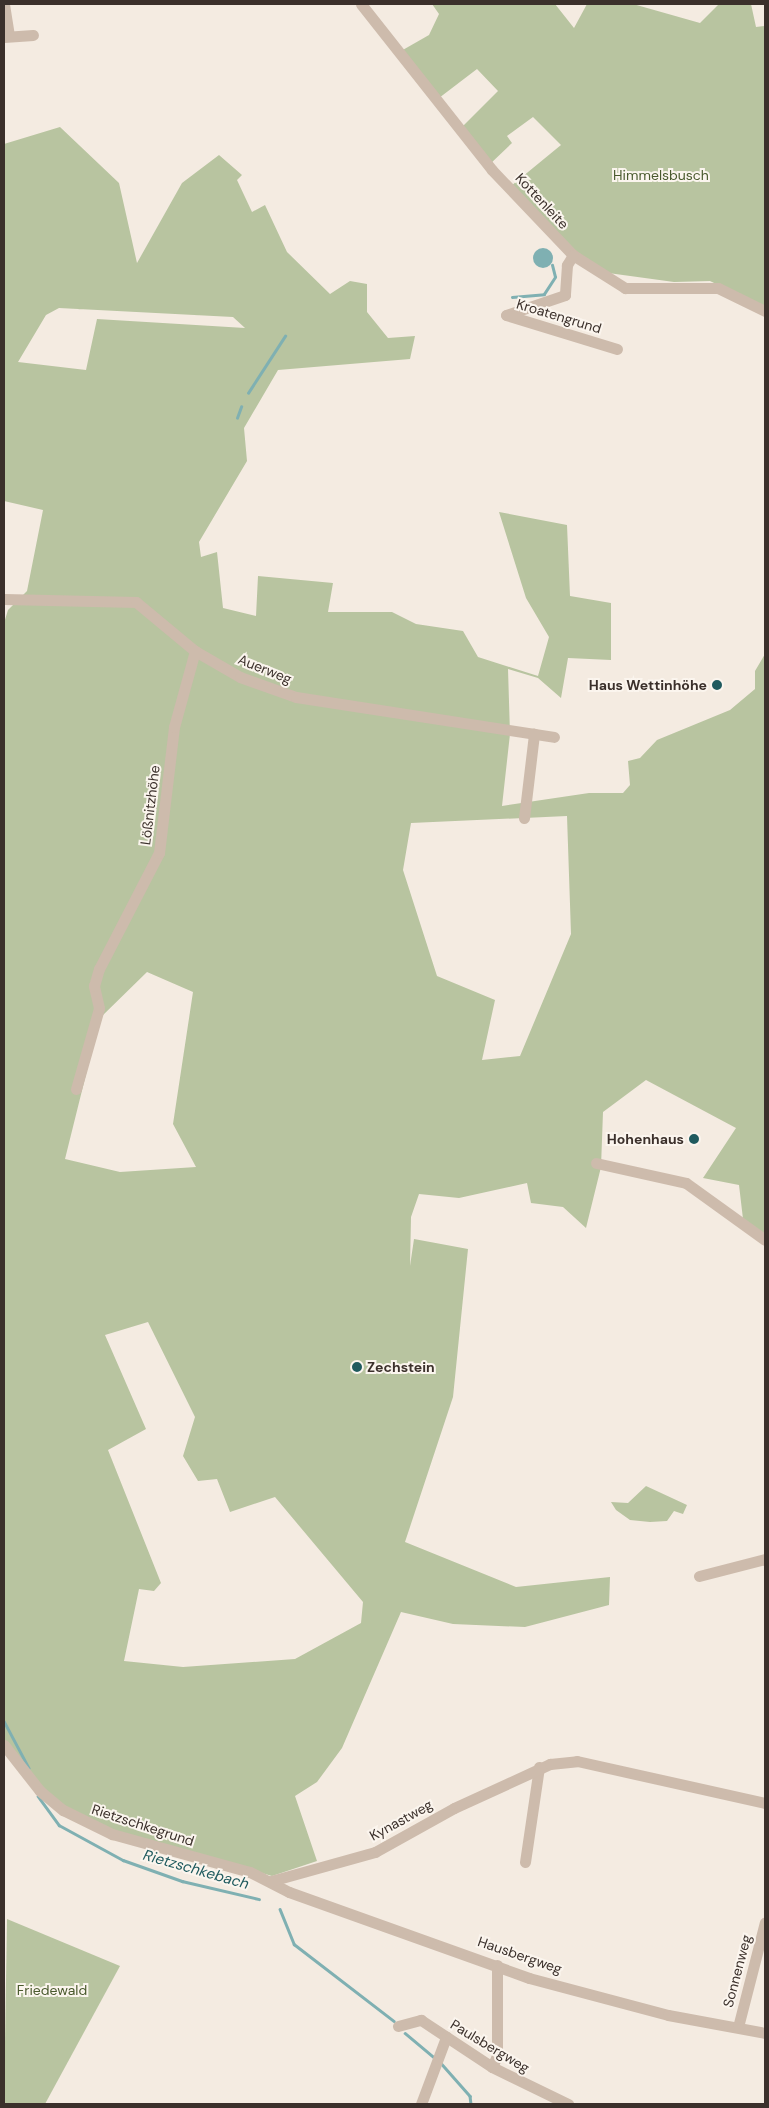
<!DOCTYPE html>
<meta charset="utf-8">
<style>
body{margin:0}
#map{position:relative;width:769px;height:2108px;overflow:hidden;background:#f4ebe1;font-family:"DM Sans",sans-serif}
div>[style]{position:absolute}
.green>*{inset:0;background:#b8c4a0}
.water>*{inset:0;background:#7fb0b2}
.round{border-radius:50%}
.stream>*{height:2.5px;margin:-1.25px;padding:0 1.25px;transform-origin:1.25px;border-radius:1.25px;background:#7fb0b2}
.minor>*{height:11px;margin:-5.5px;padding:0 5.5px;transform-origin:5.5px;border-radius:5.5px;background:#cdbbac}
.dots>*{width:14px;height:14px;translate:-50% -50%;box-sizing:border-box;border:2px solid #fbf5ee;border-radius:50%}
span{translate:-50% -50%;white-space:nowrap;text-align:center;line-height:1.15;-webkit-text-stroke:4px #fbf5ee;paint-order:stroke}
.park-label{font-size:14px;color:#4a5a2e}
.street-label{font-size:14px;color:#3b302b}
.poi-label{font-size:14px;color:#3b302b;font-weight:700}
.right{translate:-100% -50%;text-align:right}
.left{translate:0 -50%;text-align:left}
.water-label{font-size:15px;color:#1f5a5e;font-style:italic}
.frame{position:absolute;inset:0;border:5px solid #3b302b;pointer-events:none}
</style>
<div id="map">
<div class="green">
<div style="clip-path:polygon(432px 4px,555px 4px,574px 28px,587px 4px,633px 4px,700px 23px,719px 4px,751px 4px,756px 27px,765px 26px,765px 308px,710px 281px,674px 282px,601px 272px,532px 214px,511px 186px,561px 145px,533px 117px,507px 136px,512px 143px,489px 165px,462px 127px,498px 91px,477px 69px,439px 98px,401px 51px,429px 35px,439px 14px)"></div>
<div style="clip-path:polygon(evenodd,60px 127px,119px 183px,137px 263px,182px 183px,219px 155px,242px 175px,237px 180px,252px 212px,265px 205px,287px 252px,330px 294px,350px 281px,367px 284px,367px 312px,388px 338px,415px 336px,410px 359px,278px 370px,244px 428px,247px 461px,199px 542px,201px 557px,217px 552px,223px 608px,256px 616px,258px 576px,333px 583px,328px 612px,392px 612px,416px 624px,463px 631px,478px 657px,538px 676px,549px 637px,526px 598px,499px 512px,567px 525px,570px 596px,611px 603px,611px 660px,568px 658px,561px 698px,538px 678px,508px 669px,510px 734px,502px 806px,589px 793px,623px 793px,630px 785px,628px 761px,640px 758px,657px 740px,730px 710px,755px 689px,755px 671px,765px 654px,765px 1234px,743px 1219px,739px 1185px,703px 1178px,736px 1128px,646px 1080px,603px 1112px,601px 1167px,586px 1228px,563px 1207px,531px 1203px,527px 1183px,459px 1198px,419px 1194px,411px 1217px,410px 1266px,414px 1239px,468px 1249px,453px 1397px,405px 1542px,516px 1587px,610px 1577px,609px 1605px,525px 1627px,453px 1624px,401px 1612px,342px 1748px,317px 1782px,295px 1796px,317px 1861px,272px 1876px,80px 1821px,63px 1810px,4px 1745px,4px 623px,8px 610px,27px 591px,43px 510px,4px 501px,4px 144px,60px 127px,59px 308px,233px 317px,245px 328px,97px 319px,86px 370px,18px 362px,46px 315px,59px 308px,60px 127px,567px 816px,571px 934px,520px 1056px,482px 1060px,495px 1000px,437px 976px,403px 870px,411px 823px,567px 816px,60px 127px,147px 972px,193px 992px,173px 1124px,196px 1167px,120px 1172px,65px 1159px,100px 1018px,147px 972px,60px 127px,148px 1322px,195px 1417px,183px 1456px,198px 1481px,217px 1479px,230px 1512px,275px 1497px,363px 1602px,361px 1623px,295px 1659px,183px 1667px,124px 1661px,139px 1589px,154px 1591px,161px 1583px,108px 1450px,146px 1429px,105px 1335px,148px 1322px)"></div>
<div style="clip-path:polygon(646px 1486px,687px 1505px,683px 1514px,674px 1511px,667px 1521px,650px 1522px,630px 1520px,616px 1510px,611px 1502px,628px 1503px)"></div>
<div style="clip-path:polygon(7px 1919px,120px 1966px,45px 2104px,4px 2104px)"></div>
</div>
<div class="water">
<div class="round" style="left:533px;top:248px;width:20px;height:20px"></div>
</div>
<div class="stream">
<div style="left:512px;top:297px;width:32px;rotate:-5deg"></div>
<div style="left:544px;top:294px;width:20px;rotate:-57deg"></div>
<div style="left:555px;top:277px;width:12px;rotate:-104deg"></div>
<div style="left:248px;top:393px;width:68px;rotate:-57deg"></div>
<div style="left:237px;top:418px;width:12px;rotate:-70deg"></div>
<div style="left:4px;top:1721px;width:53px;rotate:62deg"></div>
<div style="left:38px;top:1796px;width:36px;rotate:54deg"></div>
<div style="left:59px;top:1825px;width:73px;rotate:28.7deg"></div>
<div style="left:123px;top:1860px;width:63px;rotate:19.6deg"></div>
<div style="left:182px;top:1881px;width:79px;rotate:13.2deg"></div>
<div style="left:280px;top:1909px;width:38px;rotate:68deg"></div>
<div style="left:294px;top:1944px;width:126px;rotate:37.6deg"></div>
<div style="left:405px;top:2033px;width:38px;rotate:40deg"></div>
<div style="left:441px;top:2063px;width:44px;rotate:48.7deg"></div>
<div style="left:470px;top:2096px;width:8px;rotate:83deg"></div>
</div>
<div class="minor">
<div style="left:4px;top:4px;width:32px;rotate:81deg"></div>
<div style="left:361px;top:4px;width:211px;rotate:51.7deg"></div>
<div style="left:492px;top:170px;width:117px;rotate:46.4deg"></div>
<div style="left:573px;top:255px;width:62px;rotate:32.4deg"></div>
<div style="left:625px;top:288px;width:93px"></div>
<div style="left:718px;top:288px;width:52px;rotate:26.1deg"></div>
<div style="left:4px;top:37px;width:29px;rotate:-4deg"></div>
<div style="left:573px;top:255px;width:12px;rotate:121deg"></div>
<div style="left:567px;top:265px;width:30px;rotate:94deg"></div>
<div style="left:565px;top:295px;width:62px;rotate:161.3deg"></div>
<div style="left:506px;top:315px;width:116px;rotate:17deg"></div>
<div style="left:4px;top:599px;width:132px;rotate:1.3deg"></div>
<div style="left:136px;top:602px;width:77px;rotate:39.7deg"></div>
<div style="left:195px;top:651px;width:52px;rotate:30deg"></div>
<div style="left:240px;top:677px;width:59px;rotate:19.7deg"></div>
<div style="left:296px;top:697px;width:261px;rotate:8.8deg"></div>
<div style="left:524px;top:818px;width:85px;rotate:-83.2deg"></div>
<div style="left:76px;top:1089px;width:84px;rotate:-74.1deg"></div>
<div style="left:99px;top:1008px;width:23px;rotate:-103deg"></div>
<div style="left:94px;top:986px;width:18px;rotate:-74deg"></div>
<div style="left:99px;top:969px;width:131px;rotate:-62.7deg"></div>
<div style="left:159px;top:853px;width:127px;rotate:-83.2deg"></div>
<div style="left:174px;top:727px;width:79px;rotate:-74.6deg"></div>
<div style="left:596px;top:1163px;width:92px;rotate:12.5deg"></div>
<div style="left:686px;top:1183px;width:97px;rotate:35.8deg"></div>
<div style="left:699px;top:1576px;width:68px;rotate:-14.4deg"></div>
<div style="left:4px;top:1745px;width:58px;rotate:52deg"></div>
<div style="left:40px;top:1791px;width:30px;rotate:40deg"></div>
<div style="left:63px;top:1810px;width:55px;rotate:26.1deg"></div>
<div style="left:112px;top:1834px;width:143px;rotate:15.4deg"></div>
<div style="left:250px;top:1872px;width:44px;rotate:27.1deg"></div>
<div style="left:289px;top:1892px;width:255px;rotate:19.7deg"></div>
<div style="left:529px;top:1978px;width:144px;rotate:14.9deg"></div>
<div style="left:668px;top:2015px;width:99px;rotate:10.5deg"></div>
<div style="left:525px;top:1862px;width:96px;rotate:-81.6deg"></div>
<div style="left:271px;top:1881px;width:108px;rotate:-15.6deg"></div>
<div style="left:375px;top:1852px;width:90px;rotate:-29.1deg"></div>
<div style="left:454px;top:1808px;width:106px;rotate:-24.6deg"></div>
<div style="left:550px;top:1764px;width:27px;rotate:-6deg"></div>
<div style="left:577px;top:1761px;width:193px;rotate:12.6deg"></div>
<div style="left:398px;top:2026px;width:24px;rotate:-15deg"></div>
<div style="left:421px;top:2020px;width:85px;rotate:33.5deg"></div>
<div style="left:492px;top:2067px;width:85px;rotate:26deg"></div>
<div style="left:738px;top:2027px;width:108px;rotate:-75.6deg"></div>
<div style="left:492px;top:2067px;width:12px;rotate:-66deg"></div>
<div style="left:497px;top:2056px;width:91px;rotate:-90deg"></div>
<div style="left:421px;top:2104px;width:72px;rotate:-69.5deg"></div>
</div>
<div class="dots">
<div style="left:717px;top:685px;background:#1f5a5e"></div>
<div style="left:694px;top:1139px;background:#1f5a5e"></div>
<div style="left:357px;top:1367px;background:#1f5a5e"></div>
</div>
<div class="park-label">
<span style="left:661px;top:175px">Himmelsbusch</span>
<span style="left:52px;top:1990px">Friedewald</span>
</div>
<div class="street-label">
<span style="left:542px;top:201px;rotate:47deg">Kottenleite</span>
<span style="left:559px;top:316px;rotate:17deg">Kroatengrund</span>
<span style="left:265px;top:669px;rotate:22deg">Auerweg</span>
<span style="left:150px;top:805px;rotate:-83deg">Lößnitzhöhe</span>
<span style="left:401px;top:1820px;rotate:-29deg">Kynastweg</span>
<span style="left:143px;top:1825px;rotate:18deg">Rietzschkegrund</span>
<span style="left:520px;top:1955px;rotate:19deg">Hausbergweg</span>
<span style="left:737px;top:1971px;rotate:-75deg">Sonnenweg</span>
<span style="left:490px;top:2046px;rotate:31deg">Paulsbergweg</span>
</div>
<div class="poi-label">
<span class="right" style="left:707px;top:685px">Haus Wettinhöhe</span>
<span class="right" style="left:684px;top:1139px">Hohenhaus</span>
<span class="left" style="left:367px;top:1367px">Zechstein</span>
</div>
<div class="water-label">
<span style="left:196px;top:1870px;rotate:16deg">Rietzschkebach</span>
</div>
<div class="frame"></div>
</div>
